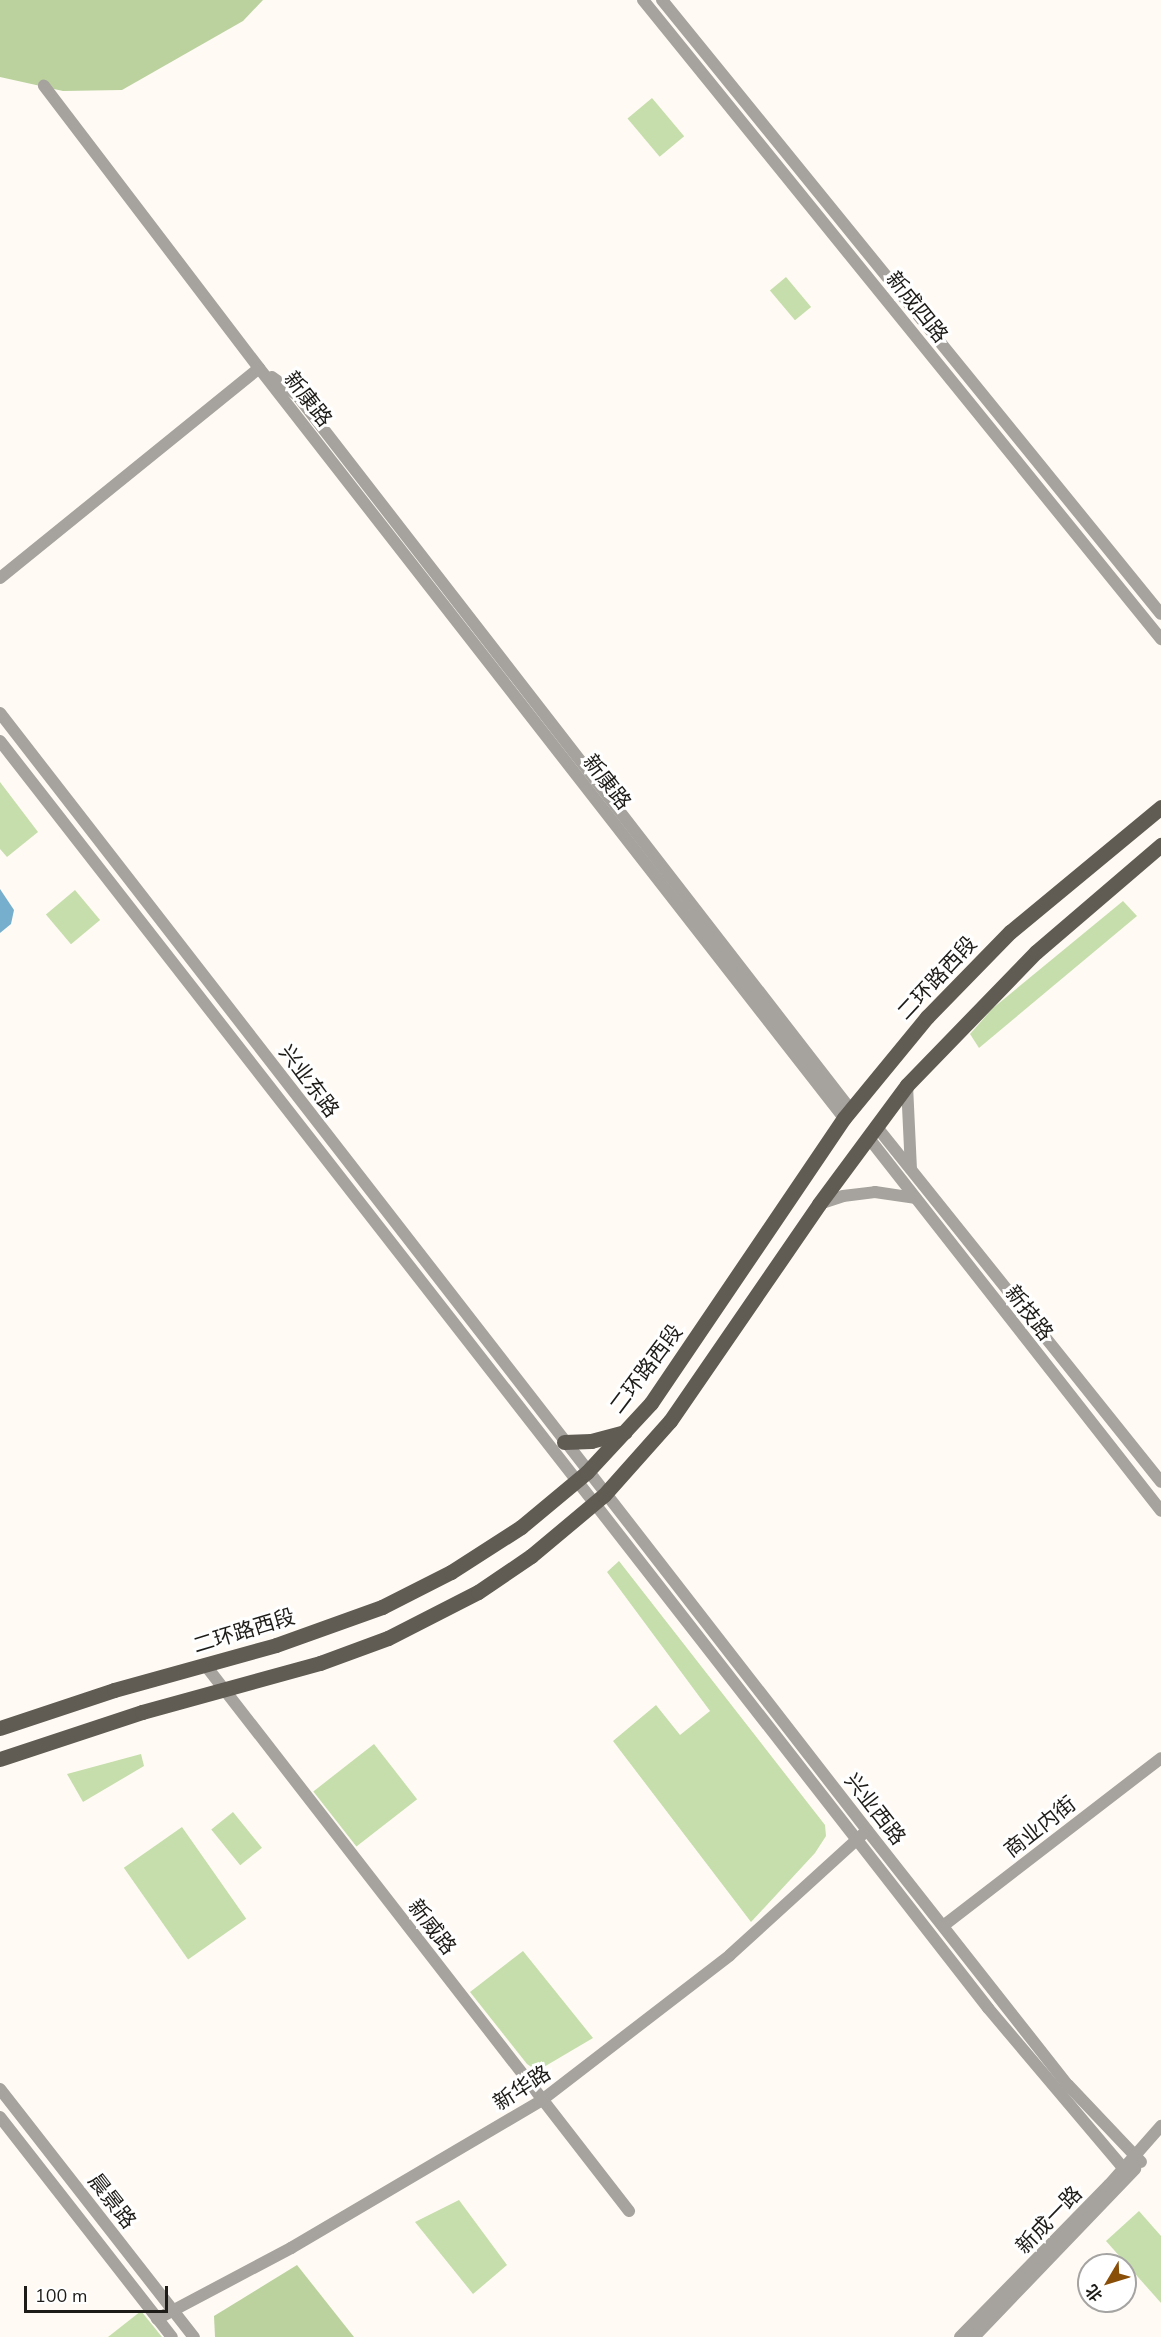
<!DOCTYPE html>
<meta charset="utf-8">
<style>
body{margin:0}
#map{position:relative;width:1161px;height:2337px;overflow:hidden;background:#fffbf4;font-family:"Nunito Sans","Noto Sans SC",sans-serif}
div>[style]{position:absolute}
.green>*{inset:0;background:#c6deab;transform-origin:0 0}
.forest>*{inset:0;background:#bbd29f}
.water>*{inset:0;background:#76afcd}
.minor>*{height:12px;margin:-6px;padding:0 6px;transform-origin:6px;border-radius:6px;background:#a6a39e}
.major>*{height:15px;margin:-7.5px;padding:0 7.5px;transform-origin:7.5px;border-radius:7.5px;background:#605b53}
span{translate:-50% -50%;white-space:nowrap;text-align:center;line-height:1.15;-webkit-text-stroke:6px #fff;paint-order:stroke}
.street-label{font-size:21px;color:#1e1c18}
.north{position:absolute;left:1077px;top:2253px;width:60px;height:60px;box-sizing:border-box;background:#fff;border:2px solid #a5a4a3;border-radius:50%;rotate:232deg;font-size:16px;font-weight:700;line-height:24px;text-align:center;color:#1e1c18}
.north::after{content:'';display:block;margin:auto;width:21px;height:27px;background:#894e08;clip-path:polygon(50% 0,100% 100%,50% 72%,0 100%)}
.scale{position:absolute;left:24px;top:2286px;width:144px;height:27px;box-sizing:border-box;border:3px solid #1e1c18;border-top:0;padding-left:8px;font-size:18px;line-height:21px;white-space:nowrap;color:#1e1c18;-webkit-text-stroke:4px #fff;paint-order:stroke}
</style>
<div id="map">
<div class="green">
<div style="left:652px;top:98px;width:50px;height:32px;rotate:50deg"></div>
<div style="left:786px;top:277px;width:39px;height:21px;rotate:50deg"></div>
<div style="clip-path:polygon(0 782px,38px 832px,7px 857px,0 849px)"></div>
<div style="left:75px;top:890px;width:39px;height:38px;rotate:50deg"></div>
<div style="clip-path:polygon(1123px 901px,1137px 916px,979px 1048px,970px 1034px,993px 1008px)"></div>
<div style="clip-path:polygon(619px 1561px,825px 1825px,826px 1836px,815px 1853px,751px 1922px,613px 1741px,656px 1705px,680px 1735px,710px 1711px,607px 1572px)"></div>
<div style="left:374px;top:1744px;width:70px;height:77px;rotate:52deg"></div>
<div style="clip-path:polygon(141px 1754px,144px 1766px,83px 1802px,67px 1774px)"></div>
<div style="left:233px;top:1812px;width:46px;height:28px;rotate:51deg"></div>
<div style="left:182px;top:1827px;width:112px;height:71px;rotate:55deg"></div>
<div style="clip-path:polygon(523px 1951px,593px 2038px,537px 2071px,527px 2064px,470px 1992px)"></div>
<div style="clip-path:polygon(459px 2200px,507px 2265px,473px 2294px,415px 2222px)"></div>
<div style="clip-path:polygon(1139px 2211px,1161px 2236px,1161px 2303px,1106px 2241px)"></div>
<div style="clip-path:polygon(141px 2311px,162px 2337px,108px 2337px)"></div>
</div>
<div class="forest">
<div style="clip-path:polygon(0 0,263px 0,243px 21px,122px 90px,63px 91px,0 77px)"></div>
<div style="clip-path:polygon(297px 2265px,354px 2337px,215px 2337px,214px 2316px)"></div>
</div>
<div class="water">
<div style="clip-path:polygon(0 889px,14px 910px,11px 924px,0 933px)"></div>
</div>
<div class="minor">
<div style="left:643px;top:0;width:823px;rotate:50.97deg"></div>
<div style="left:662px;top:0;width:791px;rotate:50.9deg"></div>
<div style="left:259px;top:368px;width:951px;rotate:52.05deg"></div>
<div style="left:272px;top:377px;width:31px;rotate:36deg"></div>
<div style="left:297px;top:395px;width:905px;rotate:52.23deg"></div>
<div style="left:0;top:578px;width:333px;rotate:-39deg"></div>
<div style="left:259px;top:368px;width:355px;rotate:-127.3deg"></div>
<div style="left:0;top:713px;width:1414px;rotate:52.18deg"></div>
<div style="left:867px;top:1830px;width:325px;rotate:51.8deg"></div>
<div style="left:1068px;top:2085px;width:106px;rotate:46.5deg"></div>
<div style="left:0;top:741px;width:1607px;rotate:52.05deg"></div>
<div style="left:988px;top:2008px;width:211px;rotate:49.8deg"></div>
<div style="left:907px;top:1085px;width:84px;rotate:87.3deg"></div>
<div style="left:876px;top:1126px;width:456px;rotate:51.3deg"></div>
<div style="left:868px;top:1137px;width:475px;rotate:51.9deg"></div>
<div style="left:819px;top:1204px;width:25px;rotate:-18deg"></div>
<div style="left:843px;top:1196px;width:32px;rotate:-7deg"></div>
<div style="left:875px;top:1192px;width:40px;rotate:8.5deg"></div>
<div style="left:206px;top:1666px;width:690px;rotate:52.18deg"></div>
<div style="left:943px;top:1926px;width:275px;rotate:-37.6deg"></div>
<div style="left:0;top:2089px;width:315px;rotate:52deg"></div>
<div style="left:0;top:2117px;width:279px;rotate:52deg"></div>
<div style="left:157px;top:2319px;width:152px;rotate:-27.9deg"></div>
<div style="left:291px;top:2248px;width:291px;rotate:-30.5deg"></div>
<div style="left:542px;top:2100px;width:237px;rotate:-37.6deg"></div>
<div style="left:730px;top:1955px;width:180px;rotate:-42.3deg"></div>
<div style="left:960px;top:2337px;width:213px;rotate:-45.6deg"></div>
<div style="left:1109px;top:2185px;width:79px;rotate:-48.6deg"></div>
<div style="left:974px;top:2337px;width:233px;rotate:-46.2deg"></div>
</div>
<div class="major">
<div style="left:564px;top:1442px;width:27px;rotate:-2deg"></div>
<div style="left:591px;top:1441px;width:35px;rotate:-15deg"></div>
<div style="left:0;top:1728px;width:120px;rotate:-18.4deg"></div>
<div style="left:114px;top:1690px;width:168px;rotate:-15.5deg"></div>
<div style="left:276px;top:1645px;width:113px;rotate:-19.7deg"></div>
<div style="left:382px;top:1607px;width:77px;rotate:-26.9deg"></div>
<div style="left:451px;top:1572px;width:83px;rotate:-32.7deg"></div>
<div style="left:521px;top:1527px;width:86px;rotate:-39.8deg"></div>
<div style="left:587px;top:1472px;width:94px;rotate:-47.2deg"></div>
<div style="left:651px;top:1403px;width:344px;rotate:-55.9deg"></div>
<div style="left:844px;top:1118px;width:131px;rotate:-50.6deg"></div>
<div style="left:927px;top:1017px;width:119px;rotate:-45.7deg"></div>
<div style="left:1010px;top:932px;width:196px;rotate:-39.6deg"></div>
<div style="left:0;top:1759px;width:150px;rotate:-18.3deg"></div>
<div style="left:142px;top:1712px;width:185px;rotate:-15.4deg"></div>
<div style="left:320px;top:1663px;width:72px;rotate:-20.2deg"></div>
<div style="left:388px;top:1638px;width:101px;rotate:-27.1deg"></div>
<div style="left:478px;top:1592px;width:64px;rotate:-34.2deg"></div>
<div style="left:531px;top:1556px;width:95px;rotate:-39.9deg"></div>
<div style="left:604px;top:1495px;width:99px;rotate:-48.3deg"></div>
<div style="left:670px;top:1421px;width:263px;rotate:-55.5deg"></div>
<div style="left:819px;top:1204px;width:148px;rotate:-53.5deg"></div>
<div style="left:907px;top:1085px;width:185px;rotate:-45.9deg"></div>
<div style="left:1036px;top:952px;width:165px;rotate:-40.6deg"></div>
</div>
<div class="street-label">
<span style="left:917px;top:307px;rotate:51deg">新成四路</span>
<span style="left:308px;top:399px;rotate:52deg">新康路</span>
<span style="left:607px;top:782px;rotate:52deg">新康路</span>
<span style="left:937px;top:978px;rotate:-47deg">二环路西段</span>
<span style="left:309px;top:1081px;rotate:53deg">兴业东路</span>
<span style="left:1029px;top:1313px;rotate:52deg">新技路</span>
<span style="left:646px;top:1369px;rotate:-53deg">二环路西段</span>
<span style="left:244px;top:1631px;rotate:-17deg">二环路西段</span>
<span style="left:875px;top:1809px;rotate:52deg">兴业西路</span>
<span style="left:1040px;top:1827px;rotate:-38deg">商业内街</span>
<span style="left:432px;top:1927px;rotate:52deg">新威路</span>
<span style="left:522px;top:2088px;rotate:-33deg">新华路</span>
<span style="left:112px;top:2201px;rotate:52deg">晨景路</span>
<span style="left:1049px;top:2220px;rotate:-46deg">新成一路</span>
</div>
<div class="north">北</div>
<div class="scale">100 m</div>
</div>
